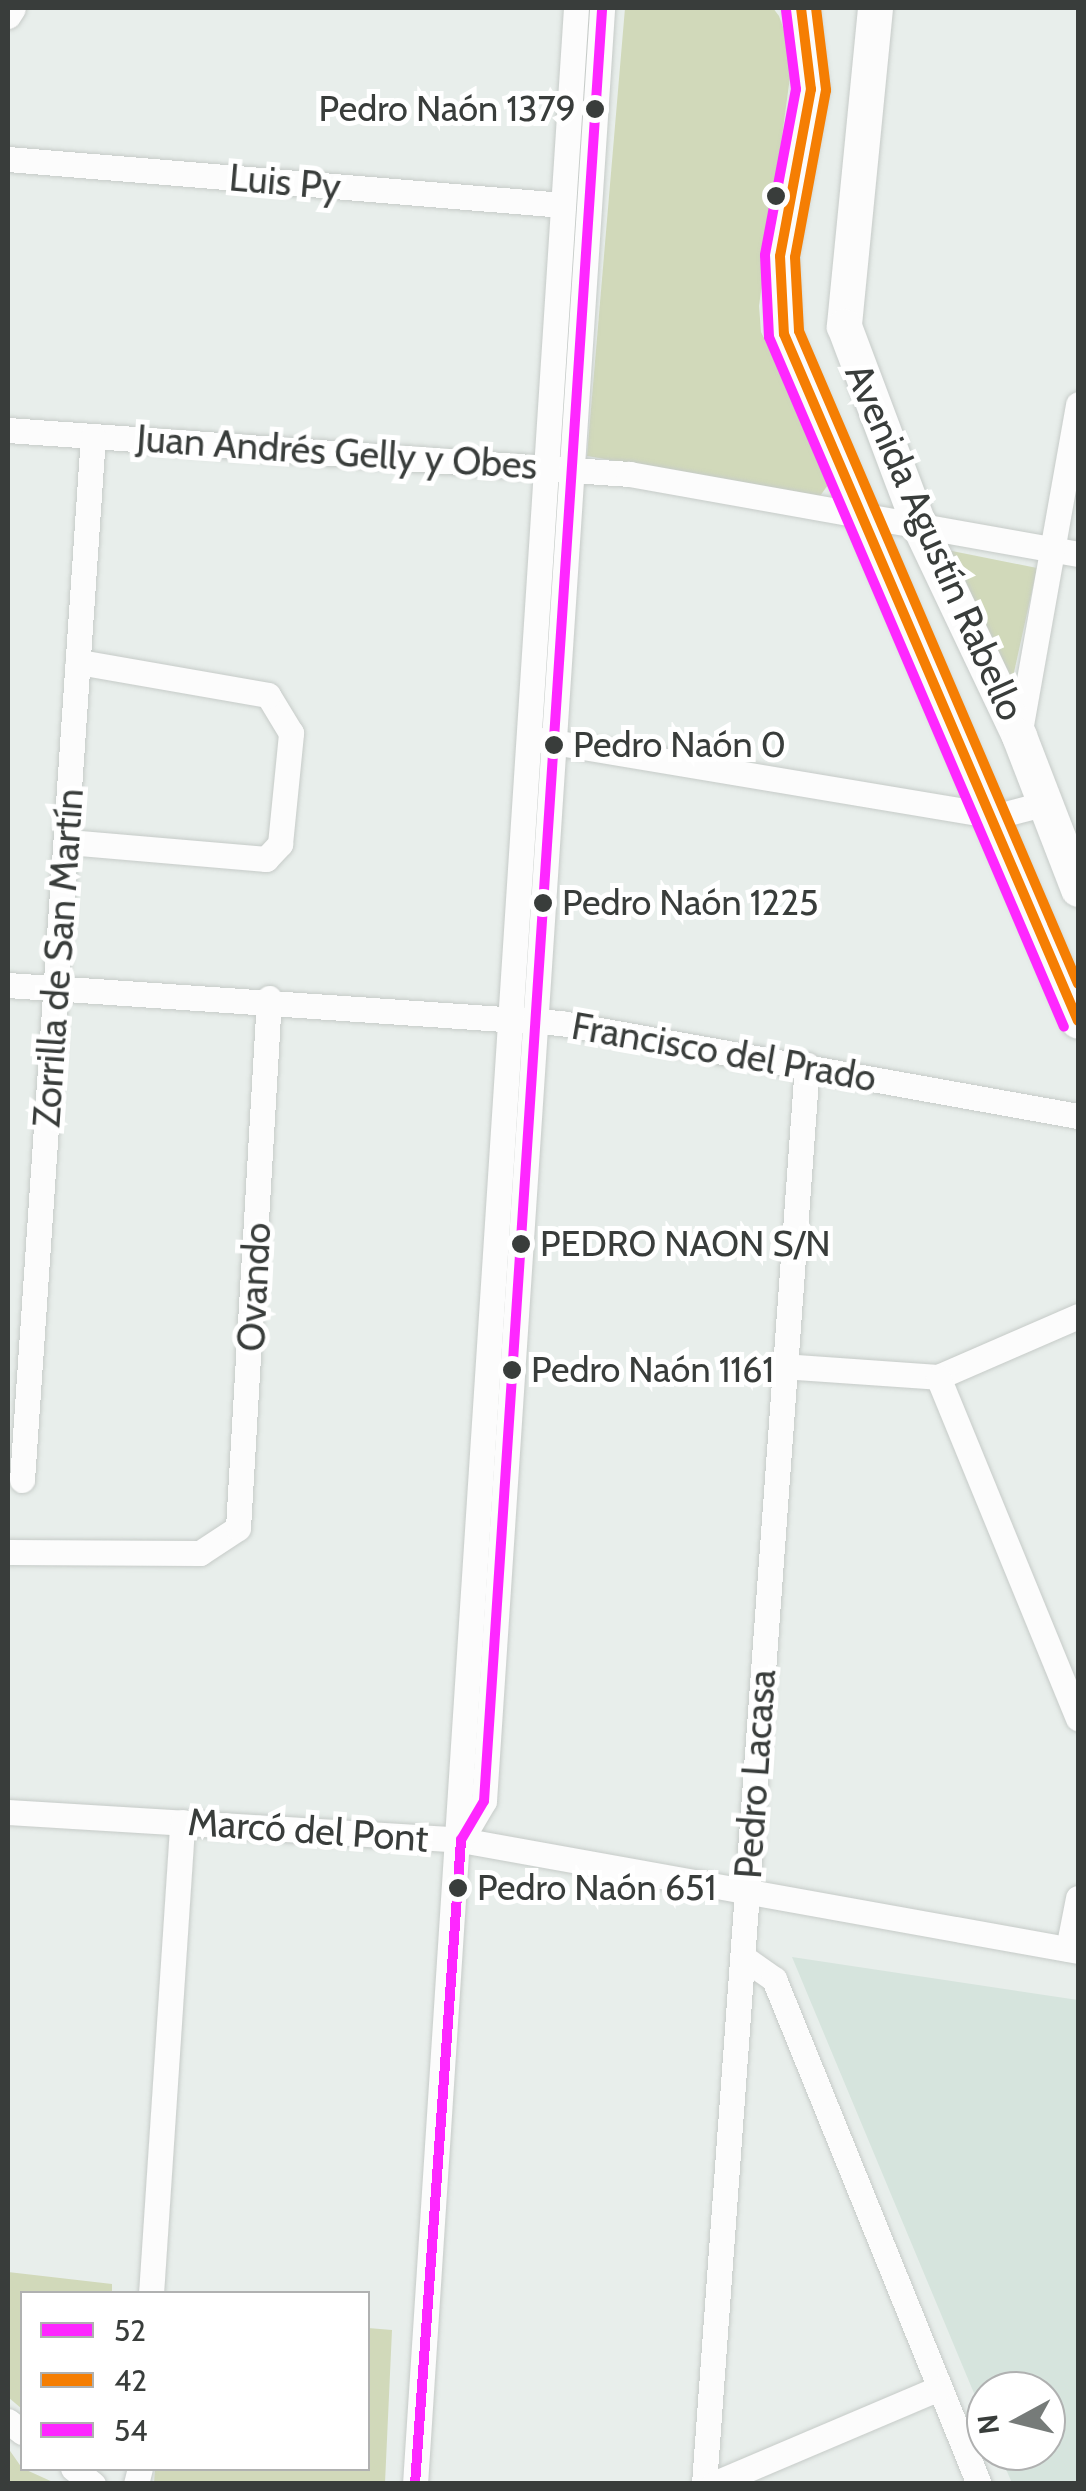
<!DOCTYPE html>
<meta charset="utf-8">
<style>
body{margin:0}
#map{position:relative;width:1086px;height:2491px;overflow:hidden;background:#e8eeeb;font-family:Cabin,sans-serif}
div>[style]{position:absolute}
.built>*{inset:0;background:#d6e4dd}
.green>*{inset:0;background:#d1d9ba}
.roads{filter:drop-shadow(0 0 2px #c6cbc8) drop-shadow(0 0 2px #c6cbc8)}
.minor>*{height:25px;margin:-12.5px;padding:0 12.5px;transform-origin:12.5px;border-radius:12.5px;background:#fcfcfc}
.secondary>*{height:35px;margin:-17.5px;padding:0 17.5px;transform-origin:17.5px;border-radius:17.5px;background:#fcfcfc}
.bus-1>*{height:10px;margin:-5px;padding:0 5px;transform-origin:5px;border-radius:5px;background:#fe27ff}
.bus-2>*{height:10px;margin:-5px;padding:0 5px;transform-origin:5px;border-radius:5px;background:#f57e03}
.bus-3>*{height:10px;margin:-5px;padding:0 5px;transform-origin:5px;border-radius:5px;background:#fe27ff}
.bus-4>*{height:10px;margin:-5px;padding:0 5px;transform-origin:5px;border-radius:5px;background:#f57e03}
.dots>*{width:28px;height:28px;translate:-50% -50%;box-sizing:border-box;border:5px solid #fff;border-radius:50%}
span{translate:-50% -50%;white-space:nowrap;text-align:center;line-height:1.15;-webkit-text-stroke:10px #fff;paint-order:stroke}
.bus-label{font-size:36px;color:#393d3b}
.right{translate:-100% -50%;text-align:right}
.left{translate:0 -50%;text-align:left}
.street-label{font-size:38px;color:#393d3b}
.frame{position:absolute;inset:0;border:10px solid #393d3b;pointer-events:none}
.legend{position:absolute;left:20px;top:2291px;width:350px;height:180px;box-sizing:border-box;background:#fff;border:2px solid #b0b1b1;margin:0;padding:12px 18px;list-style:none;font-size:30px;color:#393d3b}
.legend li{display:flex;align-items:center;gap:20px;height:50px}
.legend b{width:50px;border:2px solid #b0b1b1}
.north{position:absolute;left:966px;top:2371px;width:100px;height:100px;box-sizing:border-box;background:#fff;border:2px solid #b0b1b1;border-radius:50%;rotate:263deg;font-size:28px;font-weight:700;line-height:40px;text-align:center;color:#393d3b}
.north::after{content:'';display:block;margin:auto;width:35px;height:45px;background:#767b79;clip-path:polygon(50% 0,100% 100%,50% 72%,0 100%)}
</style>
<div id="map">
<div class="built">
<div style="clip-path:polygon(792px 1957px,1078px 2000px,1078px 2483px,1012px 2483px,998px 2451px,1046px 2451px,1046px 2391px,986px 2391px,986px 2422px)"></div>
</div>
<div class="green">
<div style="clip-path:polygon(625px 8px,773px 8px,779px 16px,793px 55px,759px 306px,761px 332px,833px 478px,820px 496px,587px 456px)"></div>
<div style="clip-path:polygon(947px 550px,1037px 568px,1009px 695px)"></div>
<div style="clip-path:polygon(8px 2272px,112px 2284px,112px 2293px,22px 2294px,22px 2409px,8px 2397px)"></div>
<div style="clip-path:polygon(368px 2328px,392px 2330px,385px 2483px,154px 2483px,155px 2469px,368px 2468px)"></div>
<div style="clip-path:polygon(8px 2448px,22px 2468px,55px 2483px,8px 2483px)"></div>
</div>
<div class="roads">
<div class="minor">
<div style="left:8px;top:16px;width:9px;rotate:-58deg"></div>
<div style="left:8px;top:159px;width:557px;rotate:4.74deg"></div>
<div style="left:8px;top:430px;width:623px;rotate:4.05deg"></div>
<div style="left:629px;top:474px;width:456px;rotate:10.1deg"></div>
<div style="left:1019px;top:736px;width:337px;rotate:-79.9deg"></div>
<div style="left:541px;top:740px;width:462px;rotate:9.5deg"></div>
<div style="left:997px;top:816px;width:48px;rotate:-14.6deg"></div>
<div style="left:68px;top:842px;width:199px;rotate:4.9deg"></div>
<div style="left:266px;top:859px;width:21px;rotate:-47deg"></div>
<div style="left:280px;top:844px;width:112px;rotate:-84.3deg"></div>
<div style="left:291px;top:733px;width:44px;rotate:-121.2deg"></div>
<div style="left:268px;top:695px;width:193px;rotate:-170.1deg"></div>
<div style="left:8px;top:985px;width:554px;rotate:3.93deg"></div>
<div style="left:561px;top:1023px;width:525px;rotate:10.2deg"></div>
<div style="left:782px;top:1366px;width:156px;rotate:4deg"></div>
<div style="left:938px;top:1377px;width:153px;rotate:-23.5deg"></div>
<div style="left:938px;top:1377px;width:369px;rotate:67.7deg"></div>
<div style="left:22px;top:1480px;width:1046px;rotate:-86.11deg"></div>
<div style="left:8px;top:1552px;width:192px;rotate:0.3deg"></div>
<div style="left:200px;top:1553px;width:45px;rotate:-33.3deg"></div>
<div style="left:238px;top:1528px;width:531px;rotate:-86.65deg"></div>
<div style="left:8px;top:1812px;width:454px;rotate:3.5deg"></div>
<div style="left:461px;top:1840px;width:627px;rotate:10.2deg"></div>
<div style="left:461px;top:1840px;width:45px;rotate:-59.5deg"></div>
<div style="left:484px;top:1801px;width:1797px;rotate:-86.23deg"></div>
<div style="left:1068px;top:1949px;width:52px;rotate:-78.9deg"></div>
<div style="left:744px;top:1958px;width:37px;rotate:35deg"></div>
<div style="left:774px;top:1979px;width:545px;rotate:67.91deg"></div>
<div style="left:151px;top:2294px;width:473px;rotate:-86.2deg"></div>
<div style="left:8px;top:2421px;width:18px;rotate:38deg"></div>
<div style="left:73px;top:2468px;width:26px;rotate:39deg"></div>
<div style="left:136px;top:2484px;width:16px;rotate:-76deg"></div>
<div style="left:415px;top:2484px;width:2481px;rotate:-86.28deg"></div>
<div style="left:704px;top:2484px;width:1423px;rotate:-85.85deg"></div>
<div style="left:713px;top:2484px;width:246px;rotate:-23deg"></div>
</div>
<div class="secondary">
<div style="left:801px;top:8px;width:82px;rotate:83deg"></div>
<div style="left:811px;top:89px;width:170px;rotate:100.5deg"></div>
<div style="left:780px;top:256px;width:78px;rotate:87.1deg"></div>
<div style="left:784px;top:334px;width:747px;rotate:66.83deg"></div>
<div style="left:875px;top:8px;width:320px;rotate:95.6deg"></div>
<div style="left:844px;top:326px;width:210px;rotate:69.4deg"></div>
<div style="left:918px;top:523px;width:236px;rotate:64.6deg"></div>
<div style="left:1019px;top:736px;width:164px;rotate:68.9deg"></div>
</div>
</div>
<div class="bus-1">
<div style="left:415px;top:2484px;width:646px;rotate:-85.91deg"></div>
<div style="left:461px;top:1840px;width:45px;rotate:-59.5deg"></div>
<div style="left:484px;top:1801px;width:1797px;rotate:-86.23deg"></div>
</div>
<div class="bus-2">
<div style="left:801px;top:8px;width:82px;rotate:83deg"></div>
<div style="left:811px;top:89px;width:170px;rotate:100.5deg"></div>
<div style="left:780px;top:256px;width:78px;rotate:87.1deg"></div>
<div style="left:784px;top:334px;width:747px;rotate:66.83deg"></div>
</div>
<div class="bus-3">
<div style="left:786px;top:10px;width:80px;rotate:82.8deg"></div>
<div style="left:796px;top:89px;width:169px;rotate:100.6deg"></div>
<div style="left:765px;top:255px;width:82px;rotate:87.2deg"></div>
<div style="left:769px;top:337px;width:750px;rotate:66.85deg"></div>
</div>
<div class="bus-4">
<div style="left:816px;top:8px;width:83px;rotate:83deg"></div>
<div style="left:826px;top:90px;width:170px;rotate:100.5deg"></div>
<div style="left:795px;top:257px;width:74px;rotate:86.9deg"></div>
<div style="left:799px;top:331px;width:710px;rotate:66.86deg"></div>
</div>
<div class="dots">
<div style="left:595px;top:109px;background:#393d3b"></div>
<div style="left:776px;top:196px;background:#393d3b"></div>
<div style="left:554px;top:745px;background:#393d3b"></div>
<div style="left:543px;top:903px;background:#393d3b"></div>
<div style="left:521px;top:1244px;background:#393d3b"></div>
<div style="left:512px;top:1370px;background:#393d3b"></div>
<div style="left:458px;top:1888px;background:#393d3b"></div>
</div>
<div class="bus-label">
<span class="right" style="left:576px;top:109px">Pedro Naón 1379</span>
<span class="left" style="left:573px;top:745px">Pedro Naón 0</span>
<span class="left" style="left:562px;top:903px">Pedro Naón 1225</span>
<span class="left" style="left:540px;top:1244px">PEDRO NAON S/N</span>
<span class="left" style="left:531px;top:1370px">Pedro Naón 1161</span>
<span class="left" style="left:477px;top:1888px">Pedro Naón 651</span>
</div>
<div class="street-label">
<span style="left:285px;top:182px;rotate:5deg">Luis Py</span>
<span style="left:337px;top:452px;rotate:4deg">Juan Andrés Gelly y Obes</span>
<span style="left:935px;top:542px;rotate:66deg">Avenida Agustín Rabello</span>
<span style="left:58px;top:958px;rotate:-86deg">Zorrilla de San Martín</span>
<span style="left:724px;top:1052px;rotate:10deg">Francisco del Prado</span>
<span style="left:254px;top:1287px;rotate:-87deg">Ovando</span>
<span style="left:755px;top:1774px;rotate:-86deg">Pedro Lacasa</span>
<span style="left:308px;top:1830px;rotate:4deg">Marcó del Pont</span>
</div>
<div class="frame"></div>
<ul class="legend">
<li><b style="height:12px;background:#fe27ff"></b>52</li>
<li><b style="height:12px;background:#f57e03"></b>42</li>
<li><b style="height:12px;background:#fe27ff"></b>54</li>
</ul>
<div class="north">N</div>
</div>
